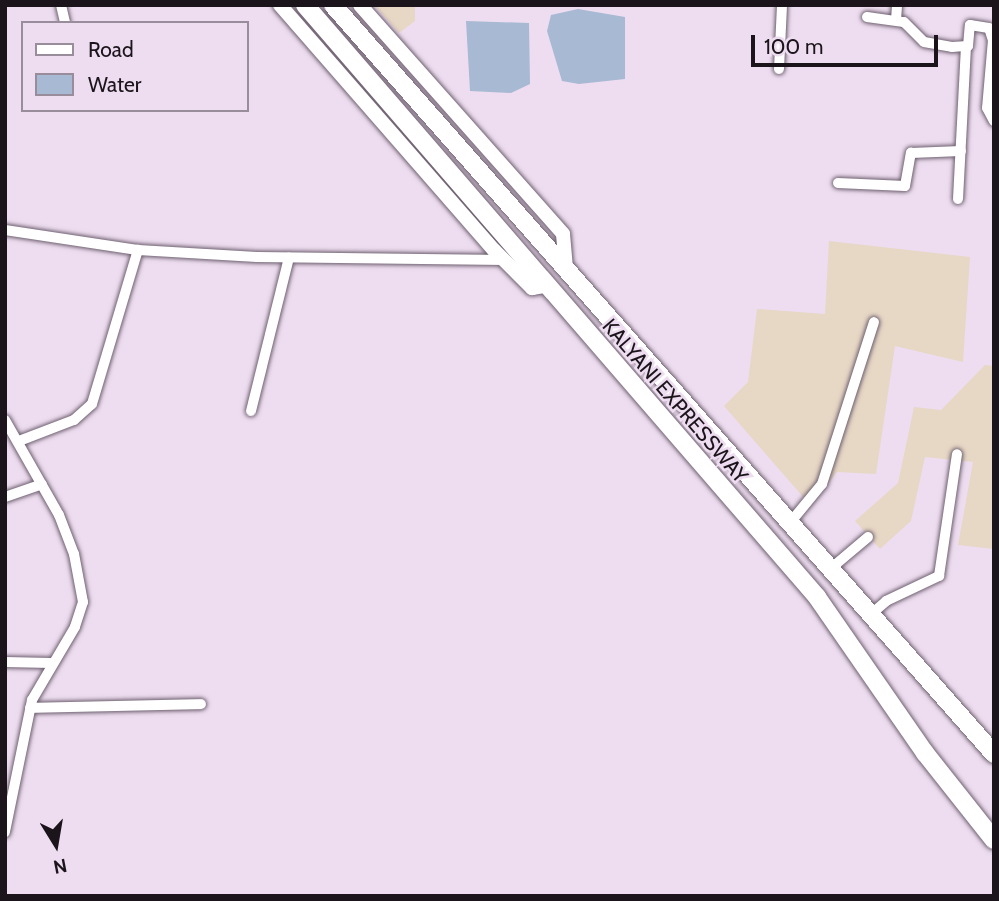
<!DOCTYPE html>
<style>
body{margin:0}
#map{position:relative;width:999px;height:901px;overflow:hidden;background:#eeddf0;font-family:Cabin,sans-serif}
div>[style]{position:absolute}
.industrial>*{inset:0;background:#e7d7c5}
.water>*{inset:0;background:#a7b9d3}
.roads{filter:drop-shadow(0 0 2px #6e6070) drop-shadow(0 0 2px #6e6070)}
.minor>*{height:10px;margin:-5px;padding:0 5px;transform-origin:5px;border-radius:5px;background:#fff}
.tertiary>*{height:14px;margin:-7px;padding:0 7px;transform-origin:7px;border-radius:7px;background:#fff}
.trunk>*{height:18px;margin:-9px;padding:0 9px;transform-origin:9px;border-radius:9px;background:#fff}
span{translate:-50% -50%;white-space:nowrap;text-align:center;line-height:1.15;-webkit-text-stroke:5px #eeddf0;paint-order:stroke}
.street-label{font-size:21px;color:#1b151b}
.frame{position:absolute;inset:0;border:7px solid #1b151b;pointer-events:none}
.legend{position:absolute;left:21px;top:21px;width:228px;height:91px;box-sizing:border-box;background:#eeddf0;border:2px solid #9a8d9b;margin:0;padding:9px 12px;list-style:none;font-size:21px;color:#1b151b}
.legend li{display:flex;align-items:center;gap:14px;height:35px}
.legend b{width:35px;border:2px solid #9a8d9b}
.north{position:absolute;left:21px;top:810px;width:70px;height:70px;-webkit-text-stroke:5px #eeddf0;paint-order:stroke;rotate:169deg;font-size:19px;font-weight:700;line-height:28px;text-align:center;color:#1b151b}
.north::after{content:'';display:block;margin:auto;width:24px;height:32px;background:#1b151b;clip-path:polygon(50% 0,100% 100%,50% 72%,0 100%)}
.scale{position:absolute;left:751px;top:35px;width:187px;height:32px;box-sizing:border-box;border:4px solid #1b151b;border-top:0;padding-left:9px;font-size:21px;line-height:24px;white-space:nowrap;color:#1b151b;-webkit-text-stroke:5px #eeddf0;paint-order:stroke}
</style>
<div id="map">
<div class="industrial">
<div style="clip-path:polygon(374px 5px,415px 5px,415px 21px,399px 33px)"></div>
<div style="clip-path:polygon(829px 241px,970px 257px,963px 362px,895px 346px,876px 474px,837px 472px,811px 506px,724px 406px,748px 382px,757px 309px,825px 314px)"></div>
<div style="clip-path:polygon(985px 365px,994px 366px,994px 549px,958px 545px,973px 462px,925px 457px,911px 521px,880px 549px,855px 521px,898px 483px,914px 407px,941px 410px)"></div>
</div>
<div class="water">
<div style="clip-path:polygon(578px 9px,625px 17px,625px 79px,579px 84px,562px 81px,547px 31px,551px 15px)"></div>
<div style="clip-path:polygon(466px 21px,529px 23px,530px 84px,511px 93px,470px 91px)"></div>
</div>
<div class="roads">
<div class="minor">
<div style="left:61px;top:5px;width:18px;rotate:77deg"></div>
<div style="left:867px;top:17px;width:37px;rotate:8deg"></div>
<div style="left:904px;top:22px;width:28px;rotate:45deg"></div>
<div style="left:924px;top:42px;width:28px;rotate:10deg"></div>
<div style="left:952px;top:47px;width:16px;rotate:-4deg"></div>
<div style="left:968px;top:46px;width:21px;rotate:-85deg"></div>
<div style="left:970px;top:25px;width:19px;rotate:9deg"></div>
<div style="left:989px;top:28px;width:13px;rotate:72deg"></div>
<div style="left:993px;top:40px;width:68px;rotate:95deg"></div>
<div style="left:987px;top:108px;width:15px;rotate:62deg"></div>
<div style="left:896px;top:20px;width:15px;rotate:-86deg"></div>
<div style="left:779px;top:69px;width:64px;rotate:-87.3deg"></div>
<div style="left:838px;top:183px;width:67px;rotate:2.6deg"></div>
<div style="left:905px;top:186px;width:34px;rotate:-80deg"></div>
<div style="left:911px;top:153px;width:50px;rotate:-2.3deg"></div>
<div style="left:958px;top:199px;width:152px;rotate:-87deg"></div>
<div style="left:5px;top:230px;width:134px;rotate:8.6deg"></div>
<div style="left:138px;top:250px;width:119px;rotate:3.4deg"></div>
<div style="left:257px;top:257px;width:248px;rotate:0.7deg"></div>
<div style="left:251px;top:411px;width:158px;rotate:-76.1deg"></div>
<div style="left:5px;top:420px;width:109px;rotate:60.4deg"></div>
<div style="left:59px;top:515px;width:42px;rotate:69deg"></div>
<div style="left:74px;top:554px;width:49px;rotate:79.4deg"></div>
<div style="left:83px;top:602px;width:26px;rotate:108deg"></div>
<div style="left:75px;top:627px;width:85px;rotate:120.5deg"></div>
<div style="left:32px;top:700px;width:135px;rotate:101.6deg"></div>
<div style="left:19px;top:441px;width:59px;rotate:-20.9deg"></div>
<div style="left:74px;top:420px;width:24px;rotate:-42deg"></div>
<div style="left:92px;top:404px;width:161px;rotate:-73.4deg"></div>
<div style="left:5px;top:497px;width:39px;rotate:-19deg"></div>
<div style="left:789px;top:524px;width:52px;rotate:-50.5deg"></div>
<div style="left:822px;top:484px;width:170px;rotate:-72.2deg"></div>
<div style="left:829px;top:570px;width:51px;rotate:-40.2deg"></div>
<div style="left:869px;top:616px;width:23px;rotate:-41deg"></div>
<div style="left:886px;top:601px;width:59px;rotate:-25.3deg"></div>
<div style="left:939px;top:576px;width:123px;rotate:-81.6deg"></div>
<div style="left:5px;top:662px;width:46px;rotate:1.2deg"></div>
<div style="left:30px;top:708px;width:171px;rotate:-1.3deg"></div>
</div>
<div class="tertiary">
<div style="left:280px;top:5px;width:325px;rotate:48.9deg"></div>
<div style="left:494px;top:250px;width:54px;rotate:45deg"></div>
<div style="left:532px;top:288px;width:12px;rotate:-9deg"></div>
<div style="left:360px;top:5px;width:306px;rotate:48.4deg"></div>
<div style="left:563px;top:234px;width:37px;rotate:85deg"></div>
</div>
<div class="trunk">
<div style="left:305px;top:5px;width:783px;rotate:49.14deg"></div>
<div style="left:817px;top:597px;width:190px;rotate:55.3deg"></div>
<div style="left:925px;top:753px;width:111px;rotate:51.6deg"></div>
<div style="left:333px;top:5px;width:999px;rotate:48.57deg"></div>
</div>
</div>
<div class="street-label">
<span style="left:675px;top:401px;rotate:49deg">KALYANI EXPRESSWAY</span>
</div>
<div class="frame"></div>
<ul class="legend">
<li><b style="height:9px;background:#fff"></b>Road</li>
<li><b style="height:19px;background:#a7b9d3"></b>Water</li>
</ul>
<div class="north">N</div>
<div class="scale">100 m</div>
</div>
